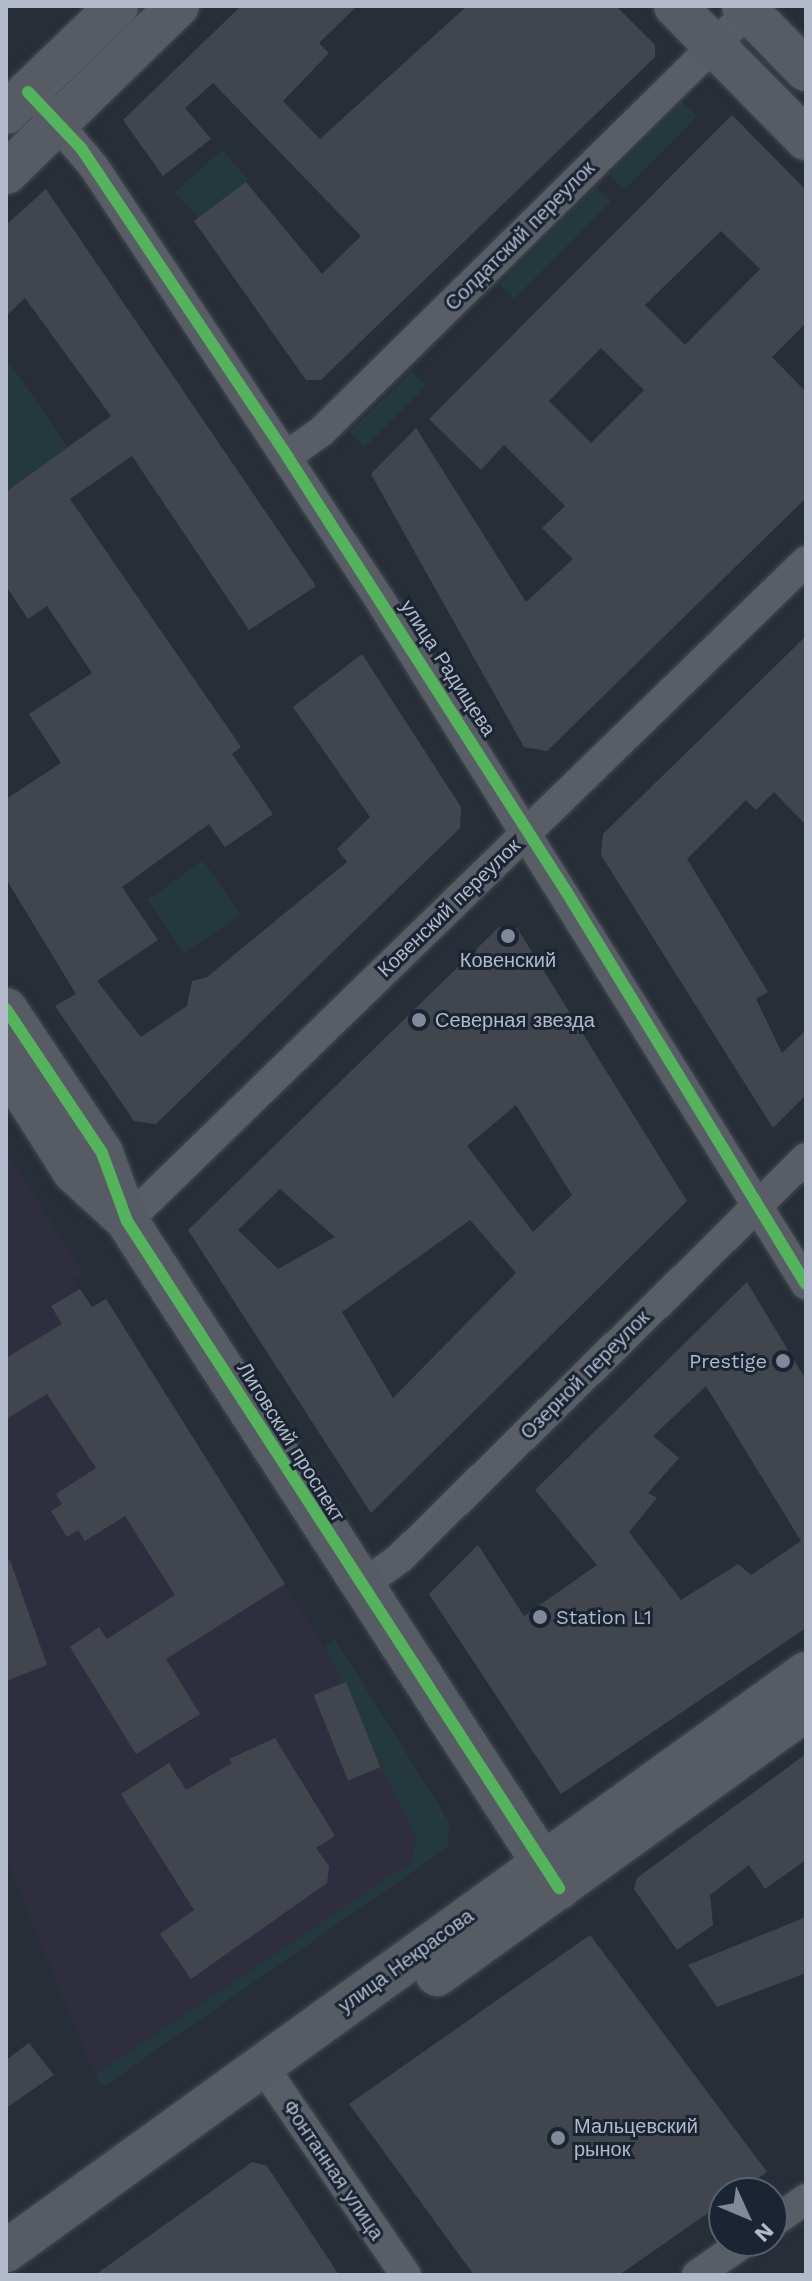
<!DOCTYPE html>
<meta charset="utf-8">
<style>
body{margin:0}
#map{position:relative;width:812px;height:2281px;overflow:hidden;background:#282e38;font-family:"Work Sans",sans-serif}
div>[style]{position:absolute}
.medical>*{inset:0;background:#2f2e3e}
.green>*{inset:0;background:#24393e;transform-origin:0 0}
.building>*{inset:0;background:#41464e;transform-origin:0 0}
.roads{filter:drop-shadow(0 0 2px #444951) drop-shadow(0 0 2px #444951)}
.street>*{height:30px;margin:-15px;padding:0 15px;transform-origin:15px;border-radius:15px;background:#585d66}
.secondary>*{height:42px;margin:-21px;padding:0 21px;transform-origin:21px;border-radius:21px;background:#575b64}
.cycleway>*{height:12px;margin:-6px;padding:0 6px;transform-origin:6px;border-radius:6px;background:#56b35d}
.dots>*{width:22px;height:22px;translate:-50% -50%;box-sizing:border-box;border:4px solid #1a2433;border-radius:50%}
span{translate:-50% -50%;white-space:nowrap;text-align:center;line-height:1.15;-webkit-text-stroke:6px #1a2433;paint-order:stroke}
.street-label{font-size:20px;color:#b1b9ca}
.poi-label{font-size:20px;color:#b1b9ca}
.left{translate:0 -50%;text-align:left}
.right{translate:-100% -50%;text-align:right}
.frame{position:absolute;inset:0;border:8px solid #b1b9ca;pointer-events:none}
.north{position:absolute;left:708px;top:2177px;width:80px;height:80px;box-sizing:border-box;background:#1a2433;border:2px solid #56606f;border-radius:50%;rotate:134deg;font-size:22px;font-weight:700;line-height:32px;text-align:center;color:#b1b9ca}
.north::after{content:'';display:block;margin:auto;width:28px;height:36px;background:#818897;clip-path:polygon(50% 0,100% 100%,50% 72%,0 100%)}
</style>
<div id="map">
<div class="medical">
<div style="clip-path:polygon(6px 1151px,83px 1273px,74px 1280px,91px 1307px,106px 1298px,346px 1682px,415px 1836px,413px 1861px,95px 2075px,6px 1859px)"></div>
</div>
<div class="green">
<div style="left:682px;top:102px;width:21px;height:103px;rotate:45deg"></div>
<div style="left:222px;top:150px;width:40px;height:63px;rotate:48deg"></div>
<div style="left:596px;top:187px;width:21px;height:137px;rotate:45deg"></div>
<div style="clip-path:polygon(6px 358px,68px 447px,6px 492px)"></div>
<div style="left:411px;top:371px;width:21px;height:87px;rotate:45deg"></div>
<div style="left:203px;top:861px;width:65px;height:68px;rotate:55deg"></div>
<div style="clip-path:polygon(335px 1639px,449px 1822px,448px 1847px,103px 2087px,95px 2075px,413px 1861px,415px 1836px,325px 1647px)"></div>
</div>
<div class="building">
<div style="clip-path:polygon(241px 6px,357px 6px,319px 43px,329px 53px,283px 101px,320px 139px,467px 6px,616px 6px,655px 45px,655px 57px,321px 380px,306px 380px,194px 221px,246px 182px,322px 274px,361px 236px,213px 83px,185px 108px,211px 139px,163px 176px,123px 120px)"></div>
<div style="clip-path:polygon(evenodd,732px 115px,806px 190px,806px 323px,772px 357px,806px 392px,806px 498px,547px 751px,524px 747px,371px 474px,416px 428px,526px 602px,573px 559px,542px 528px,565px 506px,504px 445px,481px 470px,429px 419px,732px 115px,721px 231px,760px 269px,685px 345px,645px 305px,721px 231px,732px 115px,601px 348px,644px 390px,591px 443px,549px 401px,601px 348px)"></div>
<div style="clip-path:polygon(46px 189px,316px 586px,249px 630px,132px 456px,70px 499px,241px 747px,232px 754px,273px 814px,225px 847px,209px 824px,122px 887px,158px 940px,97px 981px,141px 1037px,187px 1006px,192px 981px,207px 977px,347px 862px,337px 849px,370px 817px,293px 707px,362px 654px,461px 807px,460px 828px,156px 1124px,134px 1121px,55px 1006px,76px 994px,6px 879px,6px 799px,61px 763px,29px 714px,92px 673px,47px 606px,28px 619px,6px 586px,6px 492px,111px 416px,25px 298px,6px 316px,6px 225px)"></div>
<div style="clip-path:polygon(806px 636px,806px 825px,774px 792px,756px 810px,746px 800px,687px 859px,768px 992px,756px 999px,782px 1053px,806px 1030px,806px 1095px,773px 1128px,601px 855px,603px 834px)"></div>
<div style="clip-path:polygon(evenodd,499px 927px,517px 928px,687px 1201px,371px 1513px,188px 1230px,499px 927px,516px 1105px,572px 1195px,533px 1232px,467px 1146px,516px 1105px,499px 927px,280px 1189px,335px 1237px,278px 1269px,238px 1230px,280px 1189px,499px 927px,470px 1220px,516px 1273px,393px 1398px,342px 1312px,470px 1220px)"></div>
<div style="clip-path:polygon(evenodd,747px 1282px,806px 1380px,806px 1628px,561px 1794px,429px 1594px,478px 1545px,524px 1616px,597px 1565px,535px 1490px,747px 1282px,706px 1386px,801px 1541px,751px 1575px,738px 1564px,681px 1600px,629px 1532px,657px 1498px,648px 1493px,679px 1458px,653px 1436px,706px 1386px)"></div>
<div style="clip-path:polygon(80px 1289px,92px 1307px,106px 1299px,285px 1584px,166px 1659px,200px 1714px,136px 1754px,70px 1647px,99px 1627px,107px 1639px,175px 1595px,125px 1516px,85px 1541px,78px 1530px,67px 1537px,51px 1511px,62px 1504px,56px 1494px,96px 1468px,47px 1394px,6px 1419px,6px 1358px,62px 1324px,51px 1306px)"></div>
<div style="clip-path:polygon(10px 1560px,47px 1665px,6px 1681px,6px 1561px)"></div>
<div style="left:346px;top:1682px;width:92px;height:35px;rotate:68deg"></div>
<div style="clip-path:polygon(275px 1738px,335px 1836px,316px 1848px,329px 1866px,327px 1883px,191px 1979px,160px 1934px,194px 1910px,121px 1794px,169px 1763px,186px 1790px,232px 1763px,229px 1759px)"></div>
<div style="clip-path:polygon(806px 1754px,806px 1860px,765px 1889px,749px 1865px,710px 1895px,713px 1925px,677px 1950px,634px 1889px,637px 1878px)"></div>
<div style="clip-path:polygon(806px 1917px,806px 1973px,717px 2007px,688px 1965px)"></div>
<div style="clip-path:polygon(590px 1935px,767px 2172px,737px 2193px,724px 2193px,724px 2202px,619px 2275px,474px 2275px,349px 2104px)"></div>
<div style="clip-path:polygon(29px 2043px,54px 2075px,6px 2108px,6px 2060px)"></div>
<div style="clip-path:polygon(252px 2162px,267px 2166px,339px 2275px,95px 2275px)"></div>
</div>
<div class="roads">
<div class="street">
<div style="left:44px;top:108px;width:77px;rotate:49.7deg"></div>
<div style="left:94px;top:167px;width:519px;rotate:56.55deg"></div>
<div style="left:380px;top:600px;width:806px;rotate:58.09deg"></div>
<div style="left:287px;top:456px;width:43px;rotate:-35.5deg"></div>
<div style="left:322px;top:431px;width:599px;rotate:-44.53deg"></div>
<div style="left:127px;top:1221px;width:947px;rotate:-44.19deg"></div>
<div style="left:360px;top:1587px;width:49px;rotate:-35.9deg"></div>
<div style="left:400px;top:1558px;width:570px;rotate:-44.57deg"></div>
<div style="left:262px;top:2065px;width:255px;rotate:55.6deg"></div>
<div style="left:772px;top:2223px;width:42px;rotate:-35.2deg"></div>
<div style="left:697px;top:2275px;width:60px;rotate:-34.8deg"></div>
</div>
<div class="secondary">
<div style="left:675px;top:6px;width:187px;rotate:45.4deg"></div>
<div style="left:743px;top:6px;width:90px;rotate:45.5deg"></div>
<div style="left:6px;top:113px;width:154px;rotate:-43.9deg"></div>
<div style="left:6px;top:173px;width:240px;rotate:-44.2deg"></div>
<div style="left:6px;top:1009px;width:173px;rotate:56.3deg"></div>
<div style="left:102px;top:1153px;width:72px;rotate:69.8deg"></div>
<div style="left:127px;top:1221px;width:795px;rotate:57.07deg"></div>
<div style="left:6px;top:1065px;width:127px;rotate:57.6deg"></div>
<div style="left:74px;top:1172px;width:64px;rotate:42.5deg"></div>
<div style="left:437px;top:1975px;width:454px;rotate:-35.7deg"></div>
<div style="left:6px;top:2251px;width:987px;rotate:-35.85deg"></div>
</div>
</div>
<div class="cycleway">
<div style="left:28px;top:92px;width:77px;rotate:46.6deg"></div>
<div style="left:81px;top:148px;width:371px;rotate:56.2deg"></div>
<div style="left:287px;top:456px;width:517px;rotate:57.32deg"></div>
<div style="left:566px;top:891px;width:460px;rotate:58.6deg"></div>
<div style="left:6px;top:1009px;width:173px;rotate:56.3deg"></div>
<div style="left:102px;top:1153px;width:72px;rotate:69.8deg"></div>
<div style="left:127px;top:1221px;width:795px;rotate:57.07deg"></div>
</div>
<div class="dots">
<div style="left:508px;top:936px;background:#818897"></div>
<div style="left:419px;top:1020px;background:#818897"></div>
<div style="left:783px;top:1361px;background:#818897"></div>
<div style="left:540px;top:1617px;background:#818897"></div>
<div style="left:558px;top:2138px;background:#818897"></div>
</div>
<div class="street-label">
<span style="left:520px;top:236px;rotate:-45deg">Солдатский переулок</span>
<span style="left:448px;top:668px;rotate:57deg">улица Радищева</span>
<span style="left:449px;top:908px;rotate:-44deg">Ковенский переулок</span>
<span style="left:585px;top:1375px;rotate:-45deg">Озерной переулок</span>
<span style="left:291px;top:1442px;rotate:58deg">Лиговский проспект</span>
<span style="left:406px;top:1961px;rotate:-36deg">улица Некрасова</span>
<span style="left:333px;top:2170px;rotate:56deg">Фонтанная улица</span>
</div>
<div class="poi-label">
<span style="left:508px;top:960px">Ковенский</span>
<span class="left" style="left:435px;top:1020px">Северная звезда</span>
<span class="right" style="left:767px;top:1361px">Prestige</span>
<span class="left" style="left:556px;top:1617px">Station L1</span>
<span class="left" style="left:574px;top:2138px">Мальцевский<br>рынок</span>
</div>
<div class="frame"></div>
<div class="north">N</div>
</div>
